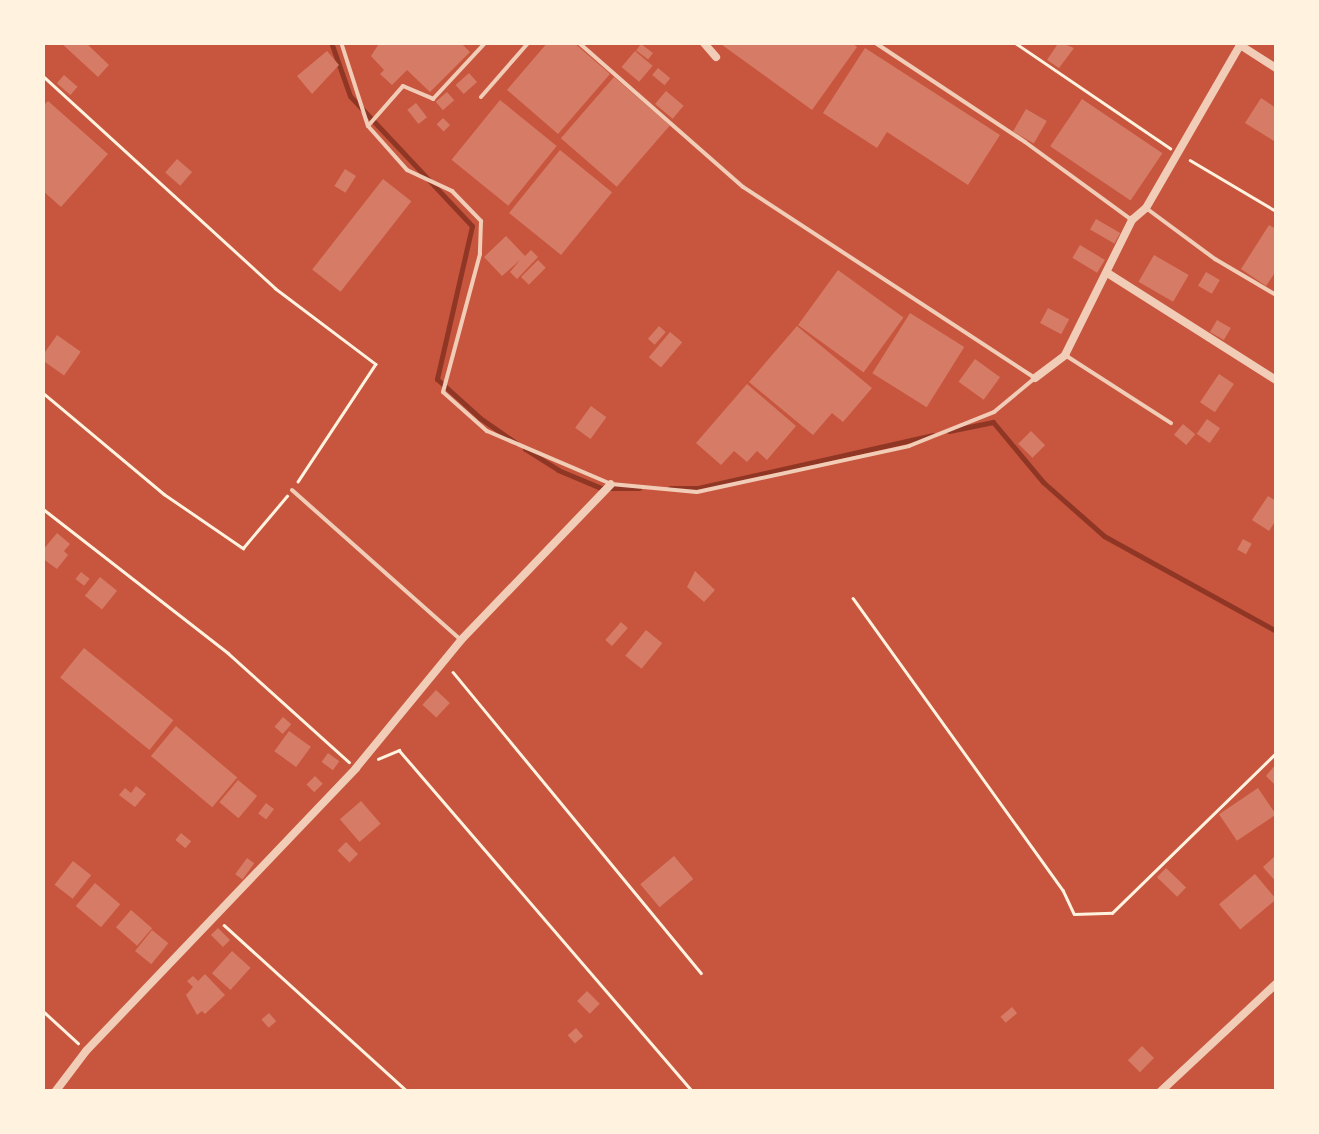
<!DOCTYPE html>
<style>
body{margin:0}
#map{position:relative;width:1319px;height:1134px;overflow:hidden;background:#c8553d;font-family:Cabin,sans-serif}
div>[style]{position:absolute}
.stream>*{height:5px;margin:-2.5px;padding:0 2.5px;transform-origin:2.5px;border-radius:2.5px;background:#8f3625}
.building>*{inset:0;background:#d67c66;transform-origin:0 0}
.path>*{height:2.5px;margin:-1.25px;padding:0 1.25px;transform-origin:1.25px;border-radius:1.25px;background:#fff3e0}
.service>*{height:4px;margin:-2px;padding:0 2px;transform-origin:2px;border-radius:2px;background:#f1ccb7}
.minor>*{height:8px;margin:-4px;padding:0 4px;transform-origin:4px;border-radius:4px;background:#f1ccb7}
span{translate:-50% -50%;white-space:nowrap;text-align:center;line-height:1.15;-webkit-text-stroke:9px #fff3e0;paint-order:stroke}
.frame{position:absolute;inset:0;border:45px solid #fff3e0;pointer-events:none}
</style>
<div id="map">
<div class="stream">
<div style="left:331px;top:42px;width:57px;rotate:70.6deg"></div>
<div style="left:350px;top:96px;width:178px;rotate:46.8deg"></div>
<div style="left:472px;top:226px;width:157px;rotate:102.9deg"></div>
<div style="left:437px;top:379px;width:58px;rotate:42.2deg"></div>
<div style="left:480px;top:418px;width:44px;rotate:34.8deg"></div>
<div style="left:949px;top:431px;width:45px;rotate:-11.6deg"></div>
<div style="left:993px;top:422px;width:78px;rotate:50.2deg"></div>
<div style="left:1043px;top:482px;width:81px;rotate:41.5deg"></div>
<div style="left:1104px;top:536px;width:196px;rotate:28.9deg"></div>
<div style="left:525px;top:449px;width:39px;rotate:32deg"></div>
<div style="left:558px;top:470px;width:47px;rotate:22.7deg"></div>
<div style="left:601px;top:488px;width:38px"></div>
<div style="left:670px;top:488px;width:28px"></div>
<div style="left:698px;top:488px;width:241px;rotate:-12.7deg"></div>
</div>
<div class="building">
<div style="clip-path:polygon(60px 42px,85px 42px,109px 65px,98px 77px)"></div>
<div style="clip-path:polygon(380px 42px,460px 42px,470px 52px,430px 92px,407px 70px,392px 85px,380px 74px,384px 70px,371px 56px)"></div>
<div style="clip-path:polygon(548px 42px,573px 42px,610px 74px,558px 134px,507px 90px)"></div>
<div style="clip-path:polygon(718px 42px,851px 42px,857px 47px,812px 110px)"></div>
<div style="clip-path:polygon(1059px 42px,1074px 48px,1059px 68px,1047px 60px)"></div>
<div style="left:641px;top:44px;width:15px;height:8px;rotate:37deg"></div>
<div style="clip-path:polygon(865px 48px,1000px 135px,968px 185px,887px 132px,877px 148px,823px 113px)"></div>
<div style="clip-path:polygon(327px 51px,339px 65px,312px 94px,297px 76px)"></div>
<div style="left:635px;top:51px;width:23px;height:21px;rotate:40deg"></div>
<div style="left:658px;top:68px;width:16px;height:9px;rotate:40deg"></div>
<div style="left:469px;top:73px;width:12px;height:18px;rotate:48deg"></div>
<div style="left:64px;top:75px;width:18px;height:11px;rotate:41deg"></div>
<div style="left:614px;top:77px;width:74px;height:81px;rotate:41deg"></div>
<div style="left:666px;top:91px;width:23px;height:17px;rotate:40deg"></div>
<div style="left:447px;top:92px;width:11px;height:15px;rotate:49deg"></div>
<div style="clip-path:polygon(1261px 98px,1276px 108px,1274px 141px,1245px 123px)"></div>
<div style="left:1082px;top:99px;width:97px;height:57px;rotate:34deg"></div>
<div style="left:500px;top:100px;width:73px;height:77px;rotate:39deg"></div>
<div style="clip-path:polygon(48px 101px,108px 154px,61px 207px,42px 190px,42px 107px)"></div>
<div style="left:416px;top:103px;width:18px;height:11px;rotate:52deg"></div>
<div style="left:1026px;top:109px;width:24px;height:26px;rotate:30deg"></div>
<div style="left:443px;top:118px;width:10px;height:9px;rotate:45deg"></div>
<div style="left:560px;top:150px;width:67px;height:81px;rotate:39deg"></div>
<div style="left:177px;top:159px;width:20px;height:18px;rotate:41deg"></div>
<div style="left:345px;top:169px;width:13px;height:20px;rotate:32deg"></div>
<div style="left:383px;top:179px;width:36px;height:115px;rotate:38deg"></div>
<div style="left:1096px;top:219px;width:28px;height:12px;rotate:30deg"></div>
<div style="clip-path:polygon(1269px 225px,1276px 229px,1276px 271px,1266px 286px,1241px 269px)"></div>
<div style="clip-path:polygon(506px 236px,525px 256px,531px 250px,538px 257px,517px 279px,510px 272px,520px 260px,502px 276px,484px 257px)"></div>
<div style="left:1080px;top:245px;width:29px;height:15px;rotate:31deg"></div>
<div style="left:1154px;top:255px;width:40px;height:31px;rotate:30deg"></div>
<div style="left:538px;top:260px;width:11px;height:24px;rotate:45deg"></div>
<div style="left:838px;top:270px;width:81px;height:68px;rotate:36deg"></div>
<div style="left:1206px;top:272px;width:16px;height:16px;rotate:30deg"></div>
<div style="left:1048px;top:308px;width:24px;height:17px;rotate:28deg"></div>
<div style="left:910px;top:313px;width:64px;height:71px;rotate:32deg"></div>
<div style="left:1217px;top:320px;width:16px;height:14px;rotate:30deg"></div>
<div style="left:659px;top:326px;width:9px;height:17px;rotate:41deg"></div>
<div style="clip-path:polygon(797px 326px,872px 388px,843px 422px,832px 413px,813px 435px,749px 382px)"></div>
<div style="left:670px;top:332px;width:16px;height:33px;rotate:40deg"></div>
<div style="left:57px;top:335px;width:29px;height:29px;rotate:35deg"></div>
<div style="left:975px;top:359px;width:31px;height:28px;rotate:36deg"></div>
<div style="left:1219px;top:374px;width:18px;height:34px;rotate:34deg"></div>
<div style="clip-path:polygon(747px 384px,796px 426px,767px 460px,757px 451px,747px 462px,734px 451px,721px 465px,696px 443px)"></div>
<div style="left:591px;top:406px;width:19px;height:27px;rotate:36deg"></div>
<div style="left:1207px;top:419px;width:16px;height:18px;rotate:35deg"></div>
<div style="left:1183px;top:424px;width:16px;height:14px;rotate:40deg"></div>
<div style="left:1031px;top:431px;width:20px;height:18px;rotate:45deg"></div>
<div style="clip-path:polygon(1268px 496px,1276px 501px,1276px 520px,1269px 531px,1252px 520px)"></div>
<div style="clip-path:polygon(57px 533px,70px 544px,64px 551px,68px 555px,57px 569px,42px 558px,42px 551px)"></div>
<div style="left:1243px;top:539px;width:10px;height:12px;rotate:29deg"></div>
<div style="clip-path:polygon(695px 571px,715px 590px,704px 602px,687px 587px)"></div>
<div style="left:81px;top:572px;width:11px;height:9px;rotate:38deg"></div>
<div style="left:100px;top:577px;width:22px;height:24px;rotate:39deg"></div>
<div style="left:621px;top:622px;width:9px;height:24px;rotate:41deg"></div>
<div style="left:646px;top:630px;width:21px;height:33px;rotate:39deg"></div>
<div style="left:84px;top:648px;width:115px;height:38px;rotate:39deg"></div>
<div style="left:436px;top:690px;width:19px;height:20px;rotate:43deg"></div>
<div style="left:283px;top:717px;width:11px;height:13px;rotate:41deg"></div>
<div style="left:176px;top:726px;width:80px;height:39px;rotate:40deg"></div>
<div style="left:289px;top:731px;width:27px;height:25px;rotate:36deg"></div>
<div style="left:328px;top:753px;width:14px;height:11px;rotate:36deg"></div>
<div style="clip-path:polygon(1276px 764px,1276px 786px,1266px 776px)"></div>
<div style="left:315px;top:776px;width:11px;height:12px;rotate:45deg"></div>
<div style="left:238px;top:780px;width:25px;height:29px;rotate:40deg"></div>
<div style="clip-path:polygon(136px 786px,146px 794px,135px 807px,119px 795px,125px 788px,131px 793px)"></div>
<div style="left:1258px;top:788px;width:32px;height:47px;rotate:56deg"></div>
<div style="left:361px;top:801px;width:30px;height:28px;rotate:49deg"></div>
<div style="left:266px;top:803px;width:10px;height:13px;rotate:37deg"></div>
<div style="left:181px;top:833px;width:13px;height:9px;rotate:39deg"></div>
<div style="left:346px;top:842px;width:17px;height:12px;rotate:45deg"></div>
<div style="clip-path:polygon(1276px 855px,1276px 882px,1263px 867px)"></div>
<div style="left:674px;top:856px;width:30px;height:44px;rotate:50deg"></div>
<div style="left:247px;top:858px;width:9px;height:20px;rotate:36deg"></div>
<div style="left:73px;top:861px;width:23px;height:30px;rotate:38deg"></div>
<div style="left:1166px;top:868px;width:28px;height:13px;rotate:44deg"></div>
<div style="left:1255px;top:874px;width:33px;height:47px;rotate:50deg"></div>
<div style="left:95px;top:883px;width:33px;height:30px;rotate:40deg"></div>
<div style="left:131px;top:910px;width:28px;height:23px;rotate:41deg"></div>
<div style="left:218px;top:928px;width:17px;height:10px;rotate:45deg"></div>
<div style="left:152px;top:930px;width:21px;height:27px;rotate:39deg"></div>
<div style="left:232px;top:951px;width:25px;height:30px;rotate:42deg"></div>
<div style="clip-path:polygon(205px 974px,225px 995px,205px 1014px,202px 1011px,197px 1015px,186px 995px,193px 987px,187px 981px,193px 976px,198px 981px)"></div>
<div style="left:587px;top:991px;width:18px;height:14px;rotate:45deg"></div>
<div style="left:1012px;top:1007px;width:8px;height:15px;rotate:50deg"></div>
<div style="left:269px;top:1013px;width:11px;height:10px;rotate:49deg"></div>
<div style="left:576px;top:1028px;width:11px;height:11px;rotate:49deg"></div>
<div style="left:1142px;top:1046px;width:17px;height:20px;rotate:45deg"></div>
</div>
<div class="path">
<div style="left:1014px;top:42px;width:189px;rotate:34.2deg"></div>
<div style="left:42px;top:75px;width:316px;rotate:42.4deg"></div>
<div style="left:275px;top:288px;width:126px;rotate:37deg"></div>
<div style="left:376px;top:364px;width:141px;rotate:123.5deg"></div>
<div style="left:1190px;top:160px;width:100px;rotate:30.7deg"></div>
<div style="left:42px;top:392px;width:159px;rotate:39.9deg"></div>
<div style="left:164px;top:494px;width:96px;rotate:34.4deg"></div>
<div style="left:243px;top:548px;width:68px;rotate:-49.8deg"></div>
<div style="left:42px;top:508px;width:236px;rotate:37.9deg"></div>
<div style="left:228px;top:653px;width:163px;rotate:42deg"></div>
<div style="left:853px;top:598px;width:360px;rotate:54.3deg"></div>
<div style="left:1063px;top:890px;width:26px;rotate:65deg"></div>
<div style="left:1074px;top:914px;width:38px;rotate:-2deg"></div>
<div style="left:1112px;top:913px;width:229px;rotate:-44.3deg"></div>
<div style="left:453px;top:672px;width:390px;rotate:50.5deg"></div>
<div style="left:378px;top:759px;width:23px;rotate:-23deg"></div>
<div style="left:399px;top:750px;width:451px;rotate:49.3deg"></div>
<div style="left:224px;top:925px;width:248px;rotate:42.2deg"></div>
<div style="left:42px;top:1010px;width:49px;rotate:42.5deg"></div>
</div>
<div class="service">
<div style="left:341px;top:42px;width:88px;rotate:72.2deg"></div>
<div style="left:368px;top:126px;width:59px;rotate:48.4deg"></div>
<div style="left:407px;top:170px;width:50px;rotate:25deg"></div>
<div style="left:452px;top:191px;width:42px;rotate:46deg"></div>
<div style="left:481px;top:221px;width:33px;rotate:92deg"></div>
<div style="left:480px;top:254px;width:143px;rotate:105deg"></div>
<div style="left:443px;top:392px;width:59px;rotate:41.6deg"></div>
<div style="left:487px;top:431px;width:135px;rotate:23.1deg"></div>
<div style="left:611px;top:484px;width:86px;rotate:5.3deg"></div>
<div style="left:697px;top:492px;width:217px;rotate:-12.2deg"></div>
<div style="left:909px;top:446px;width:92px;rotate:-21.8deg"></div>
<div style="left:994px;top:412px;width:53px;rotate:-39.7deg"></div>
<div style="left:1035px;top:378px;width:349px;rotate:-146.8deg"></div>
<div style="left:743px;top:187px;width:220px;rotate:-138.7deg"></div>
<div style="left:874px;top:42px;width:181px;rotate:33.5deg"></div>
<div style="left:1025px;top:142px;width:132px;rotate:36.1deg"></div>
<div style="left:481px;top:97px;width:73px;rotate:-48.9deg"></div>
<div style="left:368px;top:126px;width:53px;rotate:-48.8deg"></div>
<div style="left:403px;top:86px;width:33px;rotate:23deg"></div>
<div style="left:433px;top:99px;width:78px;rotate:-47.1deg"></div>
<div style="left:1146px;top:208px;width:86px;rotate:36.5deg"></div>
<div style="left:1215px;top:259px;width:71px;rotate:30.5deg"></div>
<div style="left:1065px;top:355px;width:126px;rotate:32.7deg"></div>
<div style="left:292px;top:490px;width:226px;rotate:41.6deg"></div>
</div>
<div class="minor">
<div style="left:703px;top:42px;width:20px;rotate:49deg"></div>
<div style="left:1240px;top:45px;width:43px;rotate:32.6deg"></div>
<div style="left:1109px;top:274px;width:198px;rotate:32.4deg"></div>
<div style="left:1035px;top:378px;width:38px;rotate:-37deg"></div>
<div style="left:1065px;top:355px;width:151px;rotate:-63.6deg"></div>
<div style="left:1132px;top:220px;width:18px;rotate:-41deg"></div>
<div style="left:1146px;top:208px;width:192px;rotate:-60deg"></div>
<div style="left:55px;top:1092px;width:51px;rotate:-52.9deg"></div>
<div style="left:86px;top:1051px;width:391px;rotate:-46.3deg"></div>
<div style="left:356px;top:768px;width:166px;rotate:-50.6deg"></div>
<div style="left:461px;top:640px;width:216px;rotate:-46.1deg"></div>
<div style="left:1160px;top:1092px;width:158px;rotate:-43deg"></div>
</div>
<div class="frame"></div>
</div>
